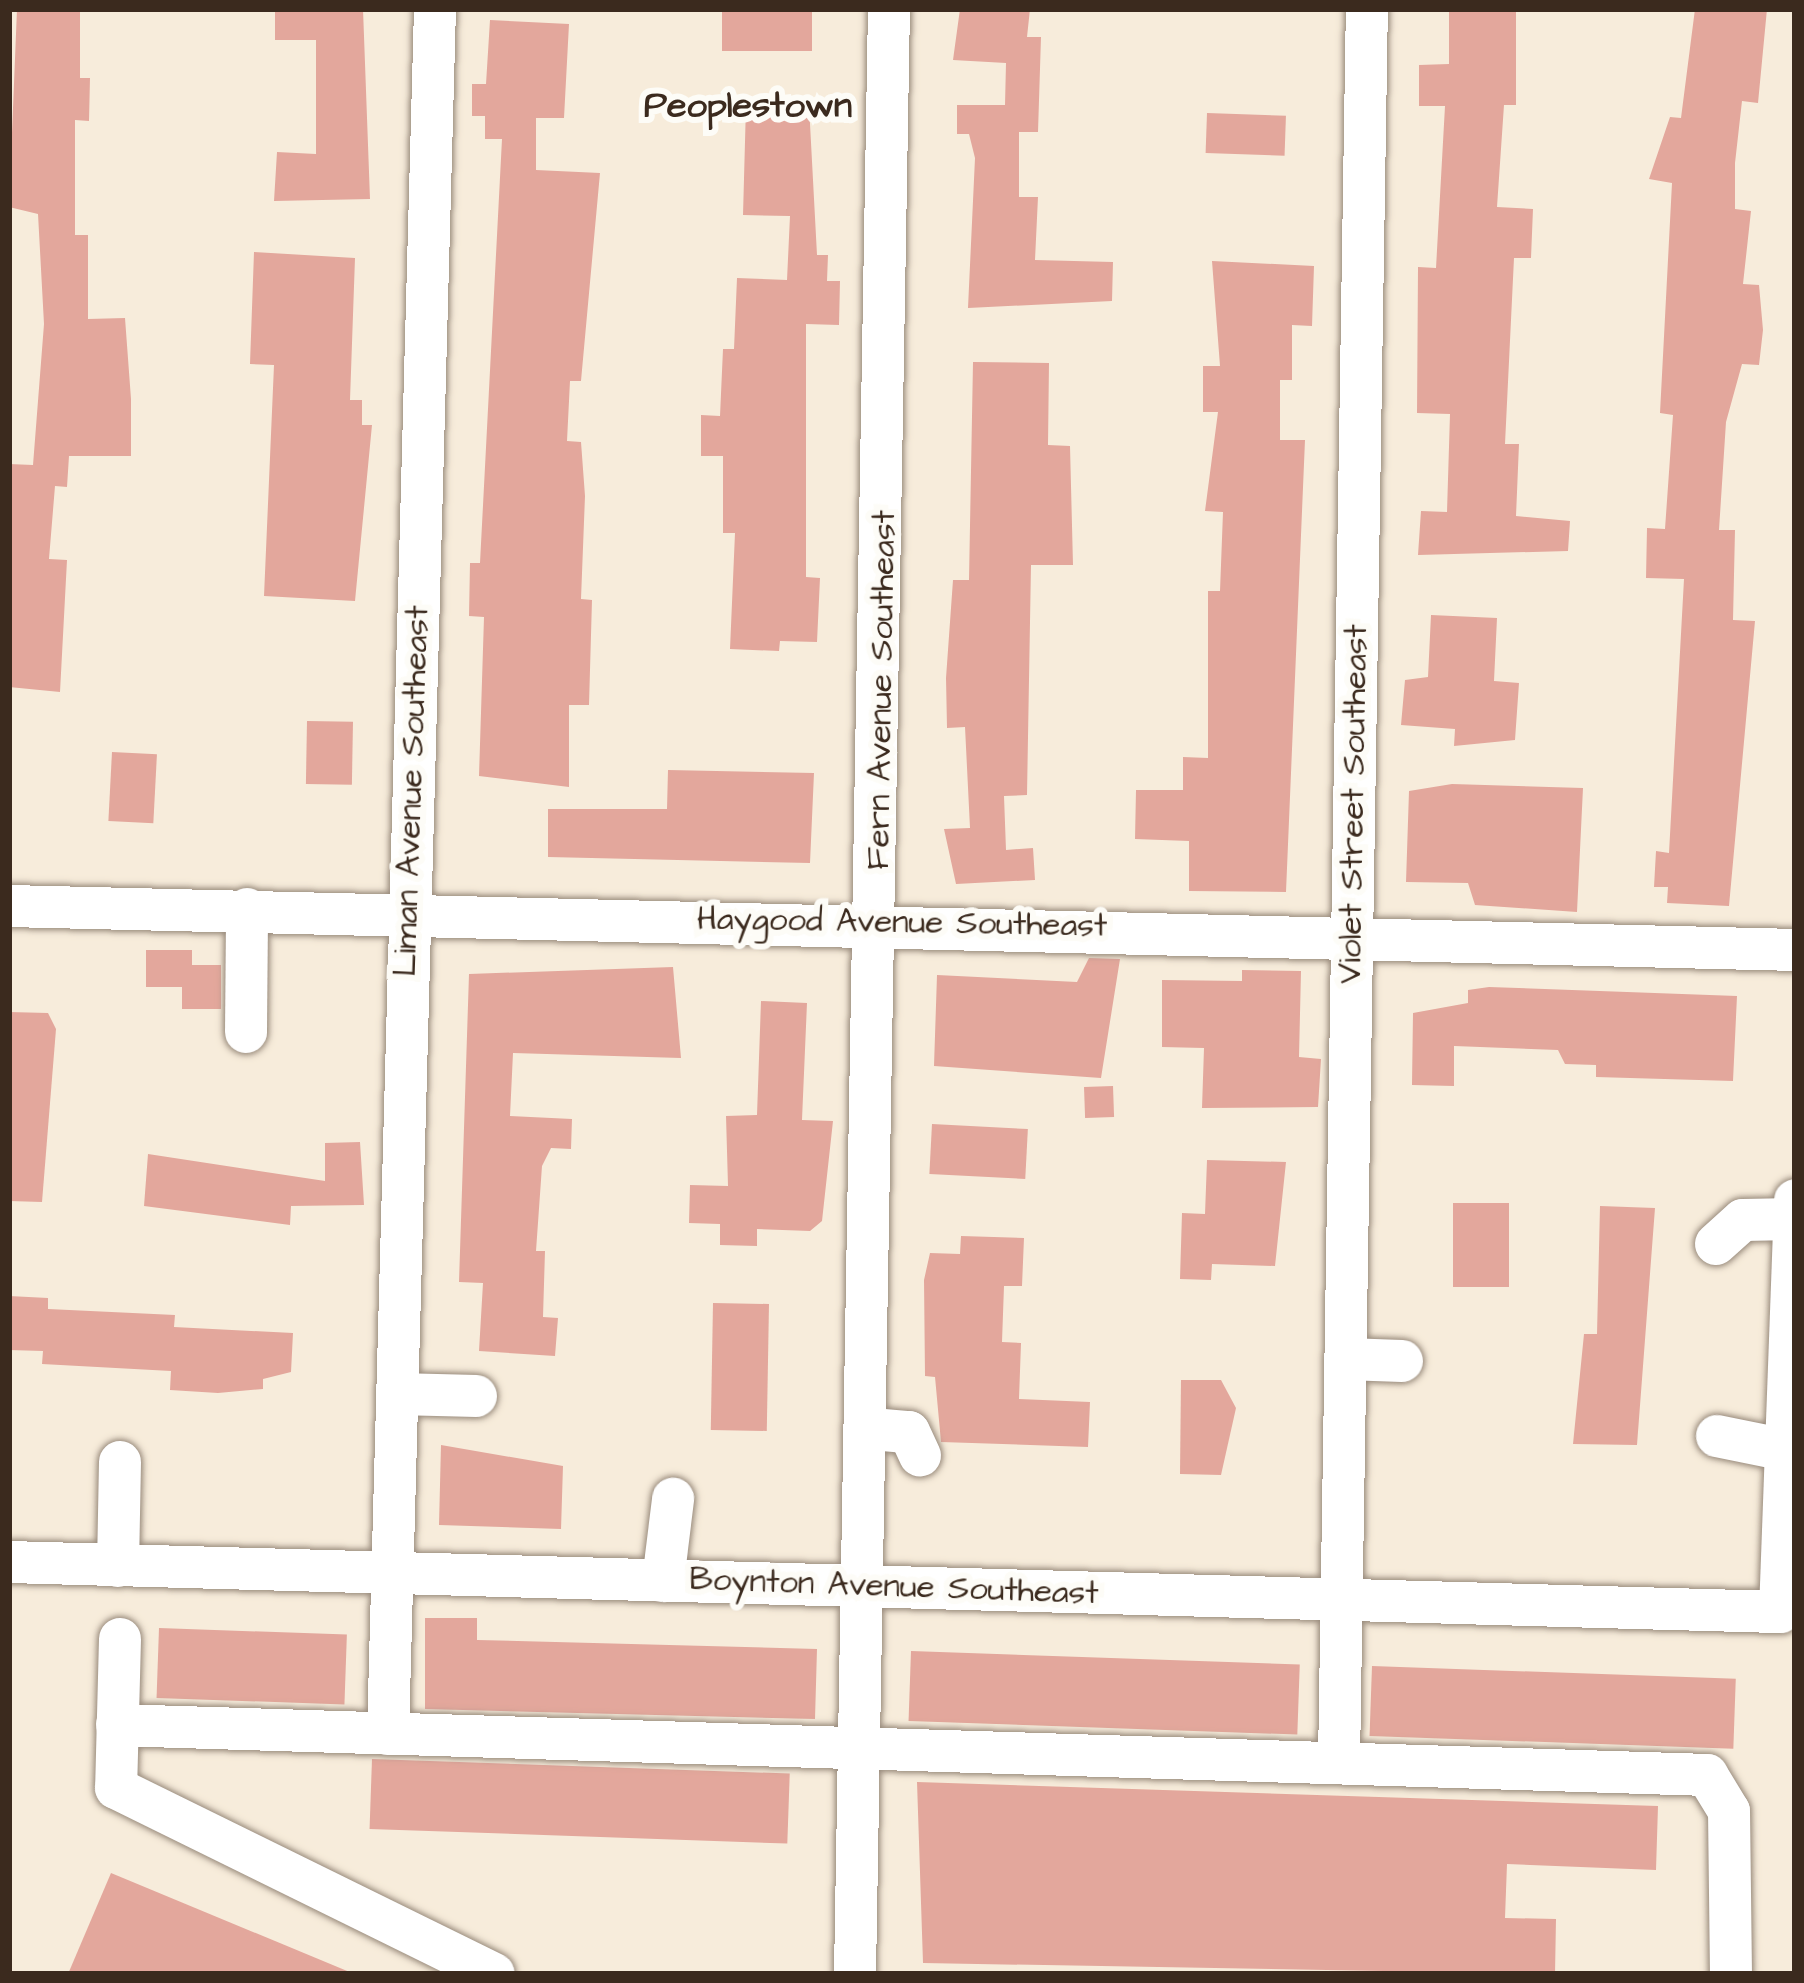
<!DOCTYPE html>
<style>
body{margin:0}
#map{position:relative;width:1804px;height:1983px;overflow:hidden;background:#f7ecdb;font-family:"Architects Daughter",sans-serif}
div>[style]{position:absolute}
.building>*{inset:0;background:#e3a79c;transform-origin:0 0}
.roads{filter:drop-shadow(0 0 3px #998b7c) drop-shadow(0 0 3px #998b7c)}
.minor>*{height:42px;margin:-21px;padding:0 21px;transform-origin:21px;border-radius:21px;background:#fff}
span{translate:-50% -50%;white-space:nowrap;text-align:center;line-height:1.15;-webkit-text-stroke:12px #fdfcf7;paint-order:stroke}
.street-label{font-size:33px;color:#3b2a1e}
.neighbourhood-label{font-size:36px;color:#3b2a1e;font-weight:700}
.frame{position:absolute;inset:0;border:12px solid #3b2a1e;pointer-events:none}
</style>
<div id="map">
<div class="building">
<div style="clip-path:polygon(17px 9px,80px 9px,80px 78px,90px 78px,89px 121px,75px 120px,75px 235px,88px 235px,88px 319px,125px 318px,131px 399px,131px 456px,69px 456px,67px 487px,55px 486px,49px 559px,67px 560px,60px 692px,9px 687px,9px 464px,33px 465px,44px 324px,38px 214px,9px 207px)"></div>
<div style="clip-path:polygon(275px 9px,363px 9px,370px 199px,274px 201px,277px 152px,316px 154px,316px 40px,275px 40px)"></div>
<div style="left:812px;top:9px;width:42px;height:90px;rotate:90deg"></div>
<div style="clip-path:polygon(960px 9px,1030px 9px,1027px 37px,1041px 37px,1038px 132px,1019px 132px,1019px 197px,1038px 197px,1035px 260px,1113px 262px,1112px 301px,968px 308px,975px 158px,969px 134px,957px 134px,957px 105px,1005px 105px,1006px 63px,953px 60px)"></div>
<div style="clip-path:polygon(1449px 9px,1516px 9px,1516px 105px,1504px 105px,1497px 207px,1533px 209px,1531px 258px,1514px 258px,1505px 444px,1519px 444px,1516px 516px,1570px 521px,1568px 551px,1418px 555px,1421px 511px,1447px 512px,1450px 414px,1417px 413px,1418px 267px,1436px 268px,1445px 106px,1419px 106px,1419px 65px,1449px 64px)"></div>
<div style="clip-path:polygon(1695px 9px,1767px 9px,1758px 103px,1742px 101px,1735px 163px,1735px 209px,1751px 211px,1743px 284px,1759px 285px,1763px 330px,1759px 365px,1742px 364px,1726px 422px,1719px 530px,1735px 530px,1733px 620px,1755px 621px,1729px 906px,1667px 903px,1668px 887px,1654px 887px,1656px 851px,1669px 853px,1684px 579px,1646px 578px,1647px 528px,1665px 529px,1673px 415px,1660px 413px,1672px 183px,1649px 179px,1670px 117px,1681px 118px)"></div>
<div style="clip-path:polygon(490px 20px,569px 24px,564px 118px,536px 118px,536px 170px,600px 173px,581px 381px,570px 381px,567px 441px,581px 442px,585px 496px,581px 599px,592px 600px,589px 705px,569px 705px,569px 787px,479px 776px,484px 617px,469px 616px,470px 563px,480px 563px,502px 139px,485px 139px,485px 116px,472px 116px,472px 84px,486px 84px)"></div>
<div style="clip-path:polygon(746px 105px,809px 105px,817px 255px,828px 255px,827px 281px,840px 281px,839px 325px,806px 324px,806px 577px,820px 578px,817px 642px,780px 641px,779px 651px,730px 649px,735px 533px,723px 533px,723px 456px,701px 456px,701px 415px,720px 416px,723px 349px,734px 349px,737px 278px,787px 280px,790px 216px,743px 215px)"></div>
<div style="left:1207px;top:113px;width:79px;height:40px;rotate:2deg"></div>
<div style="clip-path:polygon(254px 252px,355px 258px,350px 400px,362px 400px,362px 425px,372px 425px,355px 601px,264px 596px,274px 365px,250px 364px)"></div>
<div style="clip-path:polygon(1212px 261px,1314px 266px,1312px 326px,1292px 325px,1292px 380px,1280px 380px,1280px 440px,1305px 440px,1286px 892px,1189px 891px,1189px 841px,1135px 839px,1136px 790px,1183px 790px,1183px 757px,1208px 758px,1208px 591px,1220px 591px,1223px 512px,1205px 511px,1218px 412px,1203px 412px,1203px 366px,1220px 366px)"></div>
<div style="clip-path:polygon(973px 362px,1049px 363px,1048px 445px,1070px 446px,1073px 565px,1031px 565px,1027px 795px,1004px 796px,1006px 850px,1033px 848px,1035px 880px,956px 884px,944px 829px,970px 828px,965px 727px,947px 728px,946px 678px,953px 580px,969px 580px)"></div>
<div style="clip-path:polygon(1431px 615px,1497px 618px,1494px 681px,1519px 683px,1515px 740px,1454px 746px,1455px 729px,1401px 725px,1405px 680px,1428px 677px)"></div>
<div style="left:307px;top:721px;width:46px;height:63px;rotate:1deg"></div>
<div style="left:112px;top:752px;width:45px;height:69px;rotate:3deg"></div>
<div style="clip-path:polygon(668px 770px,814px 773px,810px 863px,548px 857px,548px 809px,667px 809px)"></div>
<div style="clip-path:polygon(1452px 784px,1583px 788px,1577px 912px,1475px 905px,1468px 883px,1406px 882px,1409px 791px)"></div>
<div style="clip-path:polygon(146px 950px,192px 950px,192px 965px,221px 965px,221px 1009px,182px 1009px,182px 987px,146px 987px)"></div>
<div style="clip-path:polygon(1089px 958px,1120px 959px,1101px 1078px,934px 1066px,937px 975px,1077px 982px)"></div>
<div style="clip-path:polygon(673px 967px,681px 1058px,513px 1053px,510px 1116px,572px 1119px,571px 1149px,551px 1148px,542px 1166px,536px 1251px,545px 1251px,543px 1317px,558px 1318px,555px 1356px,479px 1351px,483px 1283px,459px 1282px,469px 974px)"></div>
<div style="clip-path:polygon(1242px 970px,1301px 971px,1299px 1057px,1321px 1059px,1318px 1107px,1202px 1108px,1204px 1048px,1162px 1047px,1162px 980px,1242px 981px)"></div>
<div style="clip-path:polygon(1489px 987px,1737px 996px,1733px 1081px,1596px 1077px,1596px 1065px,1565px 1064px,1558px 1050px,1454px 1046px,1454px 1086px,1412px 1085px,1413px 1013px,1468px 1003px,1468px 990px)"></div>
<div style="clip-path:polygon(761px 1001px,807px 1003px,802px 1120px,833px 1121px,822px 1221px,810px 1231px,757px 1229px,757px 1246px,720px 1245px,720px 1224px,689px 1223px,690px 1185px,728px 1186px,726px 1116px,757px 1115px)"></div>
<div style="clip-path:polygon(9px 1012px,48px 1013px,56px 1029px,42px 1202px,9px 1201px)"></div>
<div style="left:1113px;top:1086px;width:31px;height:29px;rotate:88deg"></div>
<div style="left:932px;top:1124px;width:96px;height:50px;rotate:3deg"></div>
<div style="clip-path:polygon(360px 1142px,364px 1205px,291px 1206px,290px 1225px,144px 1206px,148px 1154px,325px 1181px,325px 1143px)"></div>
<div style="clip-path:polygon(1207px 1160px,1286px 1162px,1275px 1266px,1212px 1264px,1211px 1280px,1180px 1279px,1182px 1213px,1205px 1214px)"></div>
<div style="left:1453px;top:1203px;width:56px;height:84px"></div>
<div style="clip-path:polygon(1600px 1206px,1655px 1208px,1637px 1445px,1573px 1444px,1584px 1334px,1597px 1334px)"></div>
<div style="clip-path:polygon(961px 1236px,1024px 1238px,1022px 1286px,1004px 1286px,1002px 1342px,1021px 1343px,1019px 1399px,1090px 1402px,1088px 1447px,941px 1442px,935px 1377px,925px 1376px,924px 1280px,930px 1253px,960px 1254px)"></div>
<div style="clip-path:polygon(9px 1296px,48px 1298px,48px 1309px,175px 1315px,174px 1327px,293px 1333px,291px 1372px,263px 1379px,263px 1389px,218px 1393px,170px 1390px,171px 1371px,42px 1364px,43px 1351px,9px 1350px)"></div>
<div style="left:713px;top:1303px;width:56px;height:127px;rotate:1deg"></div>
<div style="clip-path:polygon(1181px 1380px,1221px 1380px,1236px 1408px,1221px 1475px,1180px 1474px)"></div>
<div style="clip-path:polygon(441px 1445px,563px 1466px,561px 1529px,439px 1525px)"></div>
<div style="clip-path:polygon(425px 1618px,477px 1618px,477px 1640px,817px 1649px,815px 1719px,425px 1709px)"></div>
<div style="left:159px;top:1628px;width:188px;height:70px;rotate:2deg"></div>
<div style="left:911px;top:1651px;width:389px;height:70px;rotate:2deg"></div>
<div style="left:1372px;top:1666px;width:364px;height:70px;rotate:2deg"></div>
<div style="left:372px;top:1759px;width:418px;height:70px;rotate:2deg"></div>
<div style="clip-path:polygon(917px 1782px,1658px 1806px,1656px 1870px,1507px 1864px,1505px 1918px,1556px 1919px,1555px 1974px,923px 1963px)"></div>
<div style="clip-path:polygon(111px 1873px,352px 1973px,352px 1974px,68px 1974px)"></div>
</div>
<div class="roads">
<div class="minor">
<div style="left:9px;top:906px;width:1787px;rotate:1.41deg"></div>
<div style="left:246px;top:1032px;width:123px;rotate:-89.5deg"></div>
<div style="left:1716px;top:1244px;width:36px;rotate:-42deg"></div>
<div style="left:1743px;top:1220px;width:51px;rotate:-1.1deg"></div>
<div style="left:1346px;top:1359px;width:56px;rotate:2deg"></div>
<div style="left:398px;top:1394px;width:78px;rotate:1.5deg"></div>
<div style="left:872px;top:1429px;width:37px;rotate:5deg"></div>
<div style="left:909px;top:1432px;width:26px;rotate:65deg"></div>
<div style="left:1717px;top:1436px;width:70px;rotate:11.5deg"></div>
<div style="left:9px;top:1562px;width:1772px;rotate:1.62deg"></div>
<div style="left:1780px;top:1612px;width:412px;rotate:-87.9deg"></div>
<div style="left:118px;top:1566px;width:104px;rotate:-88.9deg"></div>
<div style="left:663px;top:1581px;width:83px;rotate:-83deg"></div>
<div style="left:120px;top:1639px;width:149px;rotate:91.5deg"></div>
<div style="left:116px;top:1788px;width:421px;rotate:26.2deg"></div>
<div style="left:117px;top:1725px;width:1591px;rotate:1.8deg"></div>
<div style="left:1707px;top:1775px;width:42px;rotate:58.6deg"></div>
<div style="left:1729px;top:1811px;width:163px;rotate:89.3deg"></div>
<div style="left:388px;top:1734px;width:1726px;rotate:-88.44deg"></div>
<div style="left:1339px;top:1763px;width:1754px;rotate:-89.09deg"></div>
<div style="left:855px;top:1974px;width:1965px;rotate:-89.01deg"></div>
</div>
</div>
<div class="street-label">
<span style="left:882px;top:690px;rotate:-89deg">Fern Avenue Southeast</span>
<span style="left:412px;top:791px;rotate:-88deg">Liman Avenue Southeast</span>
<span style="left:1354px;top:804px;rotate:-89deg">Violet Street Southeast</span>
<span style="left:902px;top:923px;rotate:1deg">Haygood Avenue Southeast</span>
<span style="left:894px;top:1587px;rotate:2deg">Boynton Avenue Southeast</span>
</div>
<div class="neighbourhood-label">
<span style="left:748px;top:106px">Peoplestown</span>
</div>
<div class="frame"></div>
</div>
